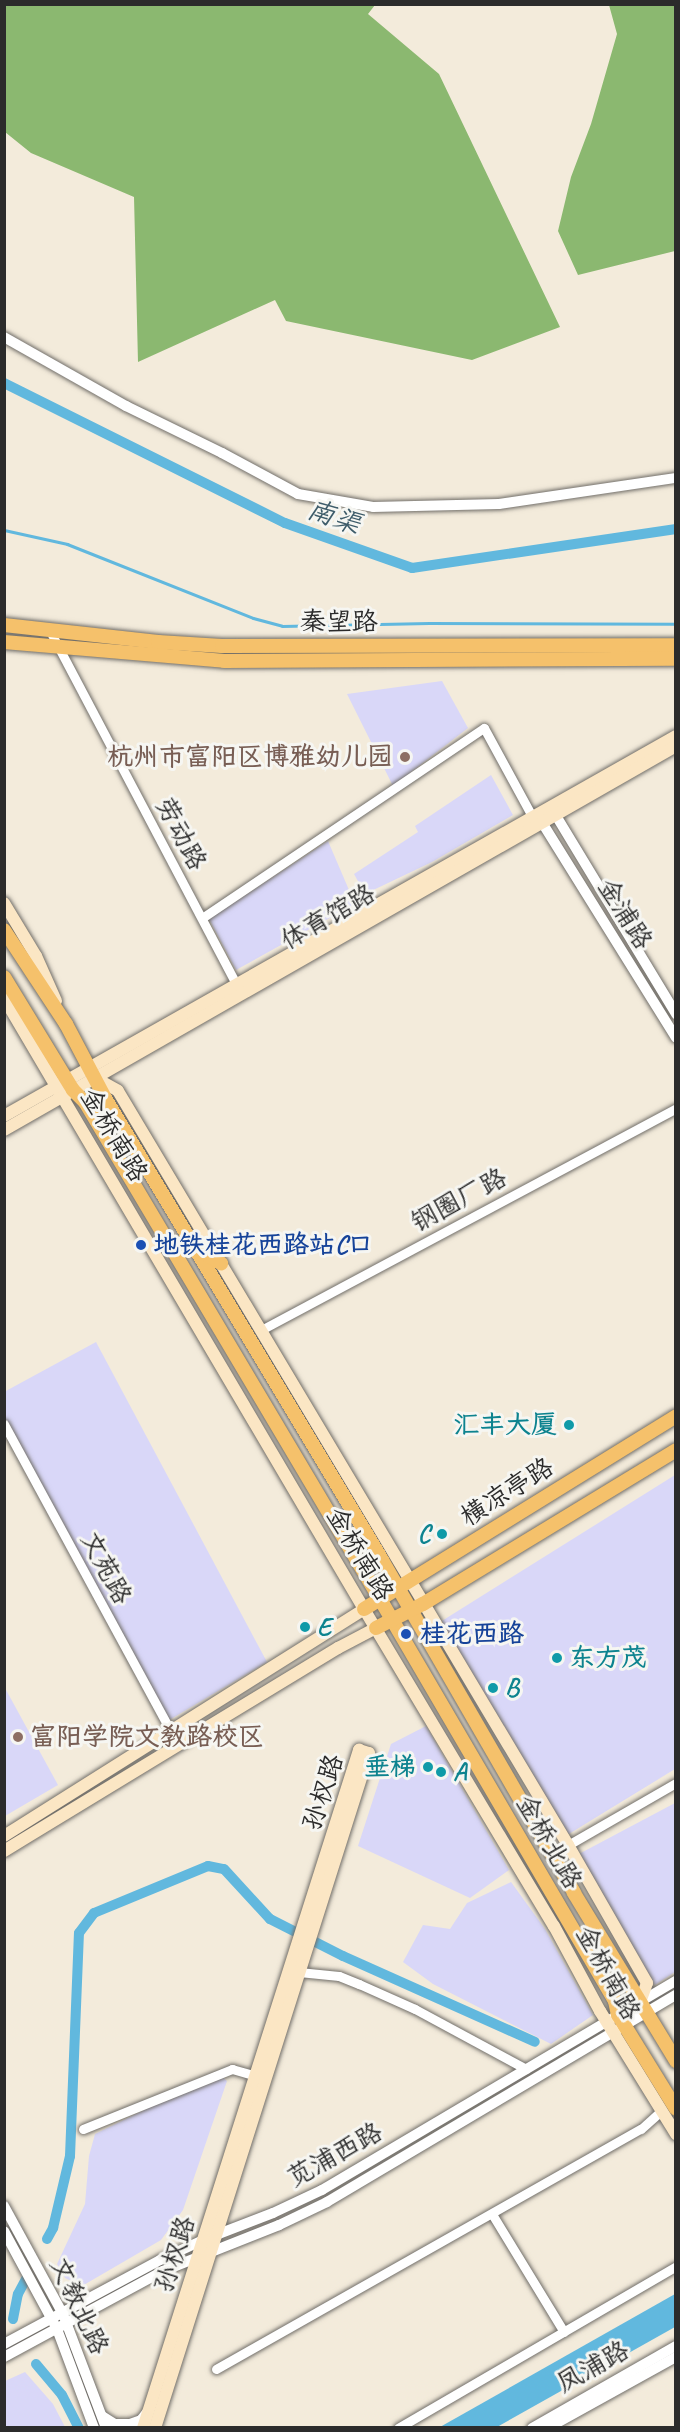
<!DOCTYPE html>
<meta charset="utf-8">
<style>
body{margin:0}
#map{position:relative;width:680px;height:2432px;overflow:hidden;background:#f3ebdb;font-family:Caveat,"LXGW WenKai TC",sans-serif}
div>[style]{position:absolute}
.built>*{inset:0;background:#d9d7f8}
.forest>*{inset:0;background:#8bb870}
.water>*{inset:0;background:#61b8de}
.stream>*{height:3px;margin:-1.5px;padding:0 1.5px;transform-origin:1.5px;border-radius:1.5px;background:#61b8de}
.canal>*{height:10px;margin:-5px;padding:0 5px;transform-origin:5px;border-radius:5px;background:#61b8de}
.roads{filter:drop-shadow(0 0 2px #716e69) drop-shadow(0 0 2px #716e69)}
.minor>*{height:9px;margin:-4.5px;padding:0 4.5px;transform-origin:4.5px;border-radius:4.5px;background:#fff}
.tertiary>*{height:10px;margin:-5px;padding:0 5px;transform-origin:5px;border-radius:5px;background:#fff}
.secondary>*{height:12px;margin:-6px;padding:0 6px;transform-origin:6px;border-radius:6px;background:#fbe6c4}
.primary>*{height:14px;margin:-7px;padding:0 7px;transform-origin:7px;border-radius:7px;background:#f5c16b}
.dots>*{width:16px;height:16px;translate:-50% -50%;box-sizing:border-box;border:3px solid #f6f6f2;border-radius:50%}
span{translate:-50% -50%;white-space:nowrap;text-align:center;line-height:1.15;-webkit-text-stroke:6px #f6f6f2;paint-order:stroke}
.street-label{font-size:26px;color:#2b2b2b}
.education-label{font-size:26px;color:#785e54;font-weight:700}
.right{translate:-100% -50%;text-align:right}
.left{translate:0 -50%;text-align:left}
.transit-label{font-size:26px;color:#164399;font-weight:700}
.culture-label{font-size:26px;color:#0d838f;font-weight:700}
.water-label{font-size:27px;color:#3e5c6a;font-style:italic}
.frame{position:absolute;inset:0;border:6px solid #2b2b2b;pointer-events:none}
</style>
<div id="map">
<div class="built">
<div style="clip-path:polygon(442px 681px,468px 728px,393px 786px,347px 694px)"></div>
<div style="clip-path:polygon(491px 775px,513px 815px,432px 862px,365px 894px,354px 874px,418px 832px,415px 826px)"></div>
<div style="clip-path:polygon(328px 841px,355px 904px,236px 970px,209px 919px)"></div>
<div style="clip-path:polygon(96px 1342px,267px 1662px,166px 1722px,5px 1422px,4px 1392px)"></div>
<div style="clip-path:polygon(675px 1475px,675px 1769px,564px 1837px,437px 1624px)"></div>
<div style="clip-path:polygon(5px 1688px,58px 1785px,5px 1816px,4px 1816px)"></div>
<div style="clip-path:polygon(426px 1726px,509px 1870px,470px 1898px,358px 1846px,391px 1744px)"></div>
<div style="clip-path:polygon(675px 1803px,675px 1972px,655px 1985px,577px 1855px)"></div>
<div style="clip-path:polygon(511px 1882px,545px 1929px,593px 2015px,551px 2044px,433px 1984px,403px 1962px,423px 1925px,450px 1929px,467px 1903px)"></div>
<div style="clip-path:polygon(218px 2074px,227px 2081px,183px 2210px,161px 2240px,82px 2286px,65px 2278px,57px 2264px,85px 2204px,89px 2156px,95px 2134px)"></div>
<div style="clip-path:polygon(25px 2372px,53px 2404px,65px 2427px,5px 2427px,5px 2381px)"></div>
</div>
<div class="forest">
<div style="clip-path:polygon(4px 5px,375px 5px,368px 14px,439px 74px,560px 327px,472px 360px,286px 321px,275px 300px,138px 362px,134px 197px,31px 153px,5px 132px)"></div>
<div style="clip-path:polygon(609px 5px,675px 5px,675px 251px,578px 275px,558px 231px,571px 177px,591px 124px,617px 34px)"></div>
</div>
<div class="water">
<div style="clip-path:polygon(675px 2294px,675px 2327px,497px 2427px,440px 2427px)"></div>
</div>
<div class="stream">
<div style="left:4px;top:530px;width:65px;rotate:12.5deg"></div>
<div style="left:67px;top:544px;width:200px;rotate:21.7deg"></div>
<div style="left:253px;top:618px;width:30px;rotate:15deg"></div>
<div style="left:282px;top:626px;width:147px;rotate:-1.2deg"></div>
<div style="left:429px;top:623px;width:247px;rotate:0.2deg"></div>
</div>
<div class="canal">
<div style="left:4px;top:383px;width:314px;rotate:26.5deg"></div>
<div style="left:285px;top:523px;width:135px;rotate:19.5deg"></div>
<div style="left:412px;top:568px;width:267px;rotate:-8.4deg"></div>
<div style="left:47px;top:2239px;width:13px;rotate:-61deg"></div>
<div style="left:53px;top:2228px;width:74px;rotate:-76.7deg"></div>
<div style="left:70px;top:2156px;width:223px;rotate:-87.7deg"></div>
<div style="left:79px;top:1933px;width:25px;rotate:-53deg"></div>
<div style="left:94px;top:1913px;width:123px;rotate:-22.4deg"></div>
<div style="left:208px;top:1866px;width:16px;rotate:11deg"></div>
<div style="left:224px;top:1869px;width:68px;rotate:47.4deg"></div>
<div style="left:270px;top:1919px;width:82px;rotate:26.9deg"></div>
<div style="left:343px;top:1956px;width:210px;rotate:24.1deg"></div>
<div style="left:13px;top:2319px;width:25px;rotate:-79deg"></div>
<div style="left:18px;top:2294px;width:17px;rotate:-62deg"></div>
<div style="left:36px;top:2364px;width:40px;rotate:50deg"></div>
<div style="left:62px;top:2395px;width:37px;rotate:63deg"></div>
</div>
<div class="roads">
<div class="minor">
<div style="left:50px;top:631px;width:406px;rotate:62.2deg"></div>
<div style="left:202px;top:918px;width:340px;rotate:-34deg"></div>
<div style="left:484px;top:728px;width:100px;rotate:61.4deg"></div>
<div style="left:261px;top:1330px;width:471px;rotate:-28.1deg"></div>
<div style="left:4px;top:1424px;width:350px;rotate:61.5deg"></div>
<div style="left:568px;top:1845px;width:125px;rotate:-29.9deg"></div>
<div style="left:299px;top:1972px;width:40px;rotate:5.7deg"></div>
<div style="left:339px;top:1976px;width:22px;rotate:22deg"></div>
<div style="left:359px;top:1984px;width:61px;rotate:24.1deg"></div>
<div style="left:415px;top:2009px;width:126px;rotate:28.4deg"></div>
<div style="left:83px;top:2129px;width:161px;rotate:-21.9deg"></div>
<div style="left:232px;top:2069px;width:25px;rotate:16deg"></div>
<div style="left:492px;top:2214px;width:138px;rotate:58.6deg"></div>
<div style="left:216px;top:2369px;width:488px;rotate:-29.5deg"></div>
<div style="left:641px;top:2129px;width:27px;rotate:-42deg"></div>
<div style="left:398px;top:2428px;width:322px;rotate:-30.2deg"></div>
</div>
<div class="tertiary">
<div style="left:4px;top:337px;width:140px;rotate:29.5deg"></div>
<div style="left:126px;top:406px;width:107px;rotate:26.1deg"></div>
<div style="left:222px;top:453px;width:86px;rotate:28.3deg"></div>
<div style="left:298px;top:494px;width:76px;rotate:9.8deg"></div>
<div style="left:373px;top:507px;width:126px;rotate:-1.4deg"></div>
<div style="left:499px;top:504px;width:179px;rotate:-8.4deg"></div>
<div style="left:552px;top:809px;width:240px;rotate:58.8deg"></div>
<div style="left:538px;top:816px;width:261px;rotate:58.1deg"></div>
<div style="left:4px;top:2206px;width:123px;rotate:61.4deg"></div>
<div style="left:63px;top:2314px;width:122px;rotate:69.3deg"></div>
<div style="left:4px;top:2231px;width:111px;rotate:61.6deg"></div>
<div style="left:57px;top:2329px;width:106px;rotate:69.5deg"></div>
<div style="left:4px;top:2344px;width:177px;rotate:-28.3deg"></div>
<div style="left:160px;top:2260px;width:47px;rotate:-24.9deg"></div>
<div style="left:203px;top:2240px;width:75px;rotate:-21.1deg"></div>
<div style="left:273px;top:2213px;width:54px;rotate:-25.1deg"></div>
<div style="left:322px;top:2190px;width:411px;rotate:-30.6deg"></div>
<div style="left:4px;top:2357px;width:181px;rotate:-28.4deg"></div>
<div style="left:163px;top:2271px;width:125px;rotate:-21.6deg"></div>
<div style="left:279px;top:2225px;width:53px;rotate:-25.6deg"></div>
<div style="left:327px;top:2202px;width:406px;rotate:-30.7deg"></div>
<div style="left:102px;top:2416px;width:15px;rotate:32deg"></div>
<div style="left:115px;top:2424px;width:15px"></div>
<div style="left:130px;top:2424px;width:12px;rotate:-20deg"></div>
<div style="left:141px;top:2420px;width:11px;rotate:-52deg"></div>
<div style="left:532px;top:2428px;width:166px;rotate:-29.7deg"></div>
<div style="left:548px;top:2428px;width:146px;rotate:-29deg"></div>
</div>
<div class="secondary">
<div style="left:4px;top:903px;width:62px;rotate:58.9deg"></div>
<div style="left:36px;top:956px;width:49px;rotate:66deg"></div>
<div style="left:4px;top:998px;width:709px;rotate:59.49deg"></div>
<div style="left:364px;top:1609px;width:370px;rotate:59.1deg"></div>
<div style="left:554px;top:1926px;width:97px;rotate:61.6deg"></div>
<div style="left:600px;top:2011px;width:145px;rotate:58.3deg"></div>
<div style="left:95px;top:1078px;width:26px;rotate:29deg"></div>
<div style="left:118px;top:1091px;width:878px;rotate:59.17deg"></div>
<div style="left:568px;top:1845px;width:159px;rotate:60.2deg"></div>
<div style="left:647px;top:1983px;width:20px;rotate:110deg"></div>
<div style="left:4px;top:1116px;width:772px;rotate:-29.49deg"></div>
<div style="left:4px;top:1130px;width:774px;rotate:-29.74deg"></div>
<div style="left:4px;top:1836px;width:426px;rotate:-32.2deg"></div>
<div style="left:4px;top:1851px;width:391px;rotate:-31.3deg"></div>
<div style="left:338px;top:1648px;width:43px;rotate:-27.8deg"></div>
<div style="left:143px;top:2428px;width:712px;rotate:-72.33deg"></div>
<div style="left:359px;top:1750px;width:10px;rotate:17deg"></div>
<div style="left:369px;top:1753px;width:708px;rotate:107.59deg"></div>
</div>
<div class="primary">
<div style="left:4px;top:625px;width:155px;rotate:6.3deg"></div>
<div style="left:158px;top:642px;width:64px;rotate:3.6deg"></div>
<div style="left:222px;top:646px;width:454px;rotate:-0.1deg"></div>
<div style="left:4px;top:642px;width:221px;rotate:4.9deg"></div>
<div style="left:224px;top:661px;width:452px;rotate:-0.3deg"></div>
<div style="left:4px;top:930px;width:113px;rotate:56.6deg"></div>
<div style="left:66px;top:1024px;width:84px;rotate:62.2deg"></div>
<div style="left:105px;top:1098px;width:539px;rotate:59.05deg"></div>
<div style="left:382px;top:1560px;width:384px;rotate:60deg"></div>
<div style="left:574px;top:1893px;width:197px;rotate:58.7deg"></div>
<div style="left:4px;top:977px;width:132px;rotate:58.6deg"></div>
<div style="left:73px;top:1090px;width:17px;rotate:45deg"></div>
<div style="left:85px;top:1102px;width:578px;rotate:59.31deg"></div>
<div style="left:380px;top:1599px;width:466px;rotate:59.7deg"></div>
<div style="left:615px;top:2001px;width:14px;rotate:78deg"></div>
<div style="left:618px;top:2015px;width:110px;rotate:58.3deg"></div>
<div style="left:199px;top:1250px;width:26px;rotate:31deg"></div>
<div style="left:364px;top:1609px;width:367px;rotate:-31.7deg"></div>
<div style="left:376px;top:1628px;width:53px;rotate:-27.1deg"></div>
<div style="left:423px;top:1604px;width:296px;rotate:-31.3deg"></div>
</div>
</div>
<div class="dots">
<div style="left:405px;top:757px;background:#8d6e63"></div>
<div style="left:141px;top:1245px;background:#1a4fb4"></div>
<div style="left:569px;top:1425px;background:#0f9aa8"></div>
<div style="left:442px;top:1534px;background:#0f9aa8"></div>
<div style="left:305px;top:1627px;background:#0f9aa8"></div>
<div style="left:406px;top:1634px;background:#1a4fb4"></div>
<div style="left:557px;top:1658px;background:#0f9aa8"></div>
<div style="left:493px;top:1688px;background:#0f9aa8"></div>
<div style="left:18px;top:1737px;background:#8d6e63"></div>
<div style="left:428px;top:1767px;background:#0f9aa8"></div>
<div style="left:441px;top:1772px;background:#0f9aa8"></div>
</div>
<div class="street-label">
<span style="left:339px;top:622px">秦望路</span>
<span style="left:181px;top:834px;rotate:62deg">劳动路</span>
<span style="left:625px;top:914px;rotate:58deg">金浦路</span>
<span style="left:328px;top:917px;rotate:-30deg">体育馆路</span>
<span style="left:114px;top:1135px;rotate:59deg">金桥南路</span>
<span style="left:459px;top:1200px;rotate:-28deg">钢圈厂路</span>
<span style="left:507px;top:1492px;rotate:-32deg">横凉亭路</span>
<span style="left:360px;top:1554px;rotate:59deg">金桥南路</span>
<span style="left:106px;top:1568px;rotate:62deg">文苑路</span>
<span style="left:323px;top:1792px;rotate:-72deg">孙权路</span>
<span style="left:549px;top:1842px;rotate:60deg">金桥北路</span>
<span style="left:608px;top:1973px;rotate:61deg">金桥南路</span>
<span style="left:335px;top:2155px;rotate:-29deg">苋浦西路</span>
<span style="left:175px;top:2254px;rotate:-72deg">孙权路</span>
<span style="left:79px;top:2306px;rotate:65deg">文教北路</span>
<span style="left:593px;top:2367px;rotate:-29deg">凤浦路</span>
</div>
<div class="education-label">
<span class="right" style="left:393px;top:757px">杭州市富阳区博雅幼儿园</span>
<span class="left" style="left:30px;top:1737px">富阳学院文教路校区</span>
</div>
<div class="transit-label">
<span class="left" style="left:153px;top:1245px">地铁桂花西路站C口</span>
<span class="left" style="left:420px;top:1634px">桂花西路</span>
</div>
<div class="culture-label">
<span class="right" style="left:557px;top:1425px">汇丰大厦</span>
<span class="right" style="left:430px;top:1534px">C</span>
<span class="left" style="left:317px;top:1627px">E</span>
<span class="left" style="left:569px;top:1658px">东方茂</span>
<span class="left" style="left:505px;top:1688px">B</span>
<span class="right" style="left:416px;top:1767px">垂梯</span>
<span class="left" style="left:453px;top:1772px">A</span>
</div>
<div class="water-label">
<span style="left:334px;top:517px;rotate:19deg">南渠</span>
</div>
<div class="frame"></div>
</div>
